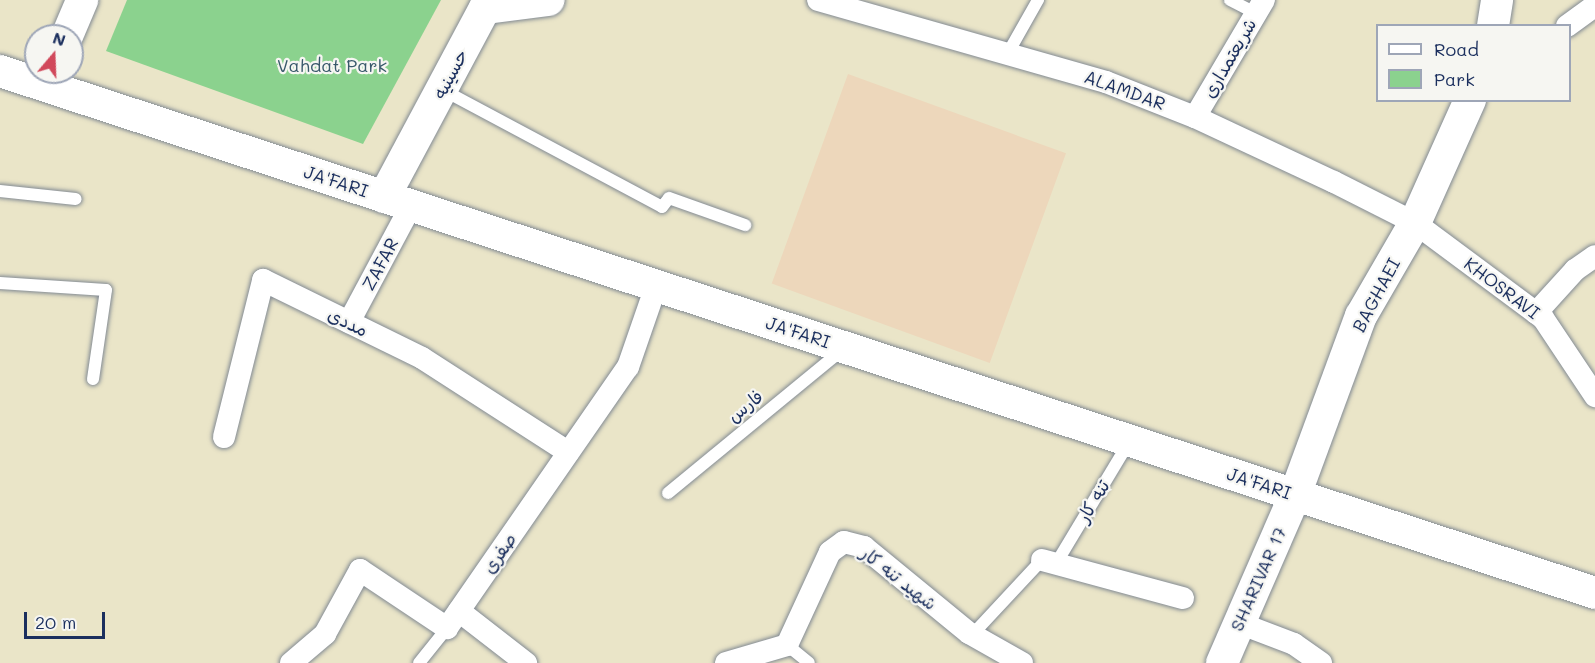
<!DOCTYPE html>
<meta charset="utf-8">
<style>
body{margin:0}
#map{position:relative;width:1595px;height:663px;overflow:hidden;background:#eae5c8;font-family:Mali,"Playpen Sans Arabic",sans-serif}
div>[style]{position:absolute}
.built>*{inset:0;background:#edd7bb;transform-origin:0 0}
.green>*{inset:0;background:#8bd28e}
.roads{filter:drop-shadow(0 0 2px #828a93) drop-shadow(0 0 2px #828a93)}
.lane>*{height:12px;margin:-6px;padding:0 6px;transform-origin:6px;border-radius:6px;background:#fff}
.street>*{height:22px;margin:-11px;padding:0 11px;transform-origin:11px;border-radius:11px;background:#fff}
.secondary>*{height:32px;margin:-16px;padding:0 16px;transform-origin:16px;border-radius:16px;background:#fff}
span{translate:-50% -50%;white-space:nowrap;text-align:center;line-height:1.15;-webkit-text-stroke:4.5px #f6f6f2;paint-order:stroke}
.street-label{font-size:18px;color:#1b2f5e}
.park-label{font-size:18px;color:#37586a}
.legend{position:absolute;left:1376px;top:24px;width:195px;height:78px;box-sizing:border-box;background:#f6f6f2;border:2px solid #9ea6b7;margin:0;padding:8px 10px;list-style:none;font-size:18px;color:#1b2f5e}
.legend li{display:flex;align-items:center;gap:12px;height:30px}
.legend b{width:30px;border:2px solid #9ea6b7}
.north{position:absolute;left:24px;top:24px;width:60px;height:60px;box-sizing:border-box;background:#f6f6f2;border:2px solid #9ea6b7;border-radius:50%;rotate:19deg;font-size:16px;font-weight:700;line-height:24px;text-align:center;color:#1b2f5e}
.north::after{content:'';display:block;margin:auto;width:21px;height:27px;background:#d1495b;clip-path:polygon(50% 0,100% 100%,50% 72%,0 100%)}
.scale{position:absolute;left:24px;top:612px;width:81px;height:27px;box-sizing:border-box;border:3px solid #1b2f5e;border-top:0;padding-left:8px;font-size:18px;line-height:21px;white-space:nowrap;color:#1b2f5e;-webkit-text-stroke:4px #f6f6f2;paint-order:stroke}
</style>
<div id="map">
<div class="built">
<div style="left:848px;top:74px;width:232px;height:223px;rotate:20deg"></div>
</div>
<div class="green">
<div style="clip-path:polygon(127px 0,441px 0,363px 144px,106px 51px)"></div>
</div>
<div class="roads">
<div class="lane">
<div style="left:1230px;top:0;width:29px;rotate:27deg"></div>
<div style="left:1008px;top:53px;width:61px;rotate:-60.5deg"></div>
<div style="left:443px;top:90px;width:248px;rotate:28.1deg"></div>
<div style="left:662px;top:207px;width:11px;rotate:-52deg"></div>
<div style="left:669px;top:198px;width:81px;rotate:19.6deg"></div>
<div style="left:0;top:191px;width:76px;rotate:6deg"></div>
<div style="left:0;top:283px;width:106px;rotate:3.8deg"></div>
<div style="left:106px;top:290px;width:90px;rotate:98.3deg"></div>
<div style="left:668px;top:493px;width:225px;rotate:-39.4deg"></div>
<div style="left:1057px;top:562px;width:140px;rotate:-59deg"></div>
<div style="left:972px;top:635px;width:103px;rotate:-47deg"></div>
<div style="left:787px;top:645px;width:28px;rotate:39deg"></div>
<div style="left:419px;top:663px;width:45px;rotate:-51.3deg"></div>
</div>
<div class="street">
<div style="left:818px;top:0;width:299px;rotate:15.9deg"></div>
<div style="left:1106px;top:82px;width:96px;rotate:21.5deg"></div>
<div style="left:1195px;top:117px;width:153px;rotate:25.1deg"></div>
<div style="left:1334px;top:182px;width:91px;rotate:26.8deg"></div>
<div style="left:1415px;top:223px;width:159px;rotate:36.6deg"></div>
<div style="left:1543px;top:318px;width:94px;rotate:56.3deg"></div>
<div style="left:1567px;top:26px;width:34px;rotate:-36deg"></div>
<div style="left:1195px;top:117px;width:136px;rotate:-59.5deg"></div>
<div style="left:1536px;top:313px;width:58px;rotate:-47.8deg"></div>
<div style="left:1575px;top:270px;width:24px;rotate:-35deg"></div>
<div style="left:349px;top:322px;width:132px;rotate:-61.9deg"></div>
<div style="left:224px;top:437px;width:162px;rotate:-76deg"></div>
<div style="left:263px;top:280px;width:177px;rotate:26.1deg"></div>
<div style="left:422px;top:358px;width:174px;rotate:32.8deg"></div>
<div style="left:1042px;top:560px;width:146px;rotate:15.1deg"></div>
<div style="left:459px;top:611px;width:85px;rotate:37.8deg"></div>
<div style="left:1239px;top:623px;width:59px;rotate:20.9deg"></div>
<div style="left:1294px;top:644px;width:33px;rotate:35deg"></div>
<div style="left:291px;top:663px;width:45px;rotate:-40.5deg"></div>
<div style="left:325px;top:634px;width:73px;rotate:-61.3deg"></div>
<div style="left:360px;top:570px;width:105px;rotate:33.7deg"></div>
<div style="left:447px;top:628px;width:318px;rotate:-55.3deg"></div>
<div style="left:628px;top:367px;width:86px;rotate:-70.9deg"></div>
<div style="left:726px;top:663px;width:64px;rotate:-16.4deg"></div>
<div style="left:787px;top:645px;width:102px;rotate:-65.2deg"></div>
<div style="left:830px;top:552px;width:17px;rotate:-36deg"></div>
<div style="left:844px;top:542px;width:21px;rotate:14deg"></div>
<div style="left:864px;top:547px;width:136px;rotate:39.3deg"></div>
<div style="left:969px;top:633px;width:61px;rotate:29.5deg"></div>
</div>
<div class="secondary">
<div style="left:1493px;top:26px;width:26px;rotate:-81deg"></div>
<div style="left:67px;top:36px;width:39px;rotate:-67deg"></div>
<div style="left:0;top:71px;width:1678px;rotate:18.12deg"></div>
<div style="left:384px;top:197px;width:214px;rotate:-61.9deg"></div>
<div style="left:485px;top:8px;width:64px;rotate:-7.2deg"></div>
<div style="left:1222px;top:663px;width:183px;rotate:-66.5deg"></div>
<div style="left:1295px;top:495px;width:191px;rotate:-69.8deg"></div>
<div style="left:1361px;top:316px;width:108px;rotate:-59.9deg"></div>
<div style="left:1415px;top:223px;width:135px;rotate:-65.9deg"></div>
</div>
</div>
<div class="street-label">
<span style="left:1229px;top:58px;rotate:-60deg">شریعتمداری</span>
<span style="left:450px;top:74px;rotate:-62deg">حسینیه</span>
<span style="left:1125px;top:90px;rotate:20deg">ALAMDAR</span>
<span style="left:336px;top:181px;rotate:18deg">JA'FARI</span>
<span style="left:380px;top:264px;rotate:-62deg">ZAFAR</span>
<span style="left:1502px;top:288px;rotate:37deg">KHOSRAVI</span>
<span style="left:1376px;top:295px;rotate:-62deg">BAGHAEI</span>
<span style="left:348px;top:322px;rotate:26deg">مددی</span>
<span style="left:798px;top:332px;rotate:18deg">JA'FARI</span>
<span style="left:745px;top:406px;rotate:-39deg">فارس</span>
<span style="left:1259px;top:483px;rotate:18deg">JA'FARI</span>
<span style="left:1093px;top:501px;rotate:-59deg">تنه کار</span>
<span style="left:499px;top:553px;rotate:-55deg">صفری</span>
<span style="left:899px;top:578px;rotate:38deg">شهید تنه کار</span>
<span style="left:1258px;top:579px;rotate:-66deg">SHARIVAR 17</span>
</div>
<div class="park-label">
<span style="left:332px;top:65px">Vahdat Park</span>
</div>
<ul class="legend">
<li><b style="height:8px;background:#fff"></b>Road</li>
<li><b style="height:16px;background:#8bd28e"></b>Park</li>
</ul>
<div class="north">N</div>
<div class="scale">20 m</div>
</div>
